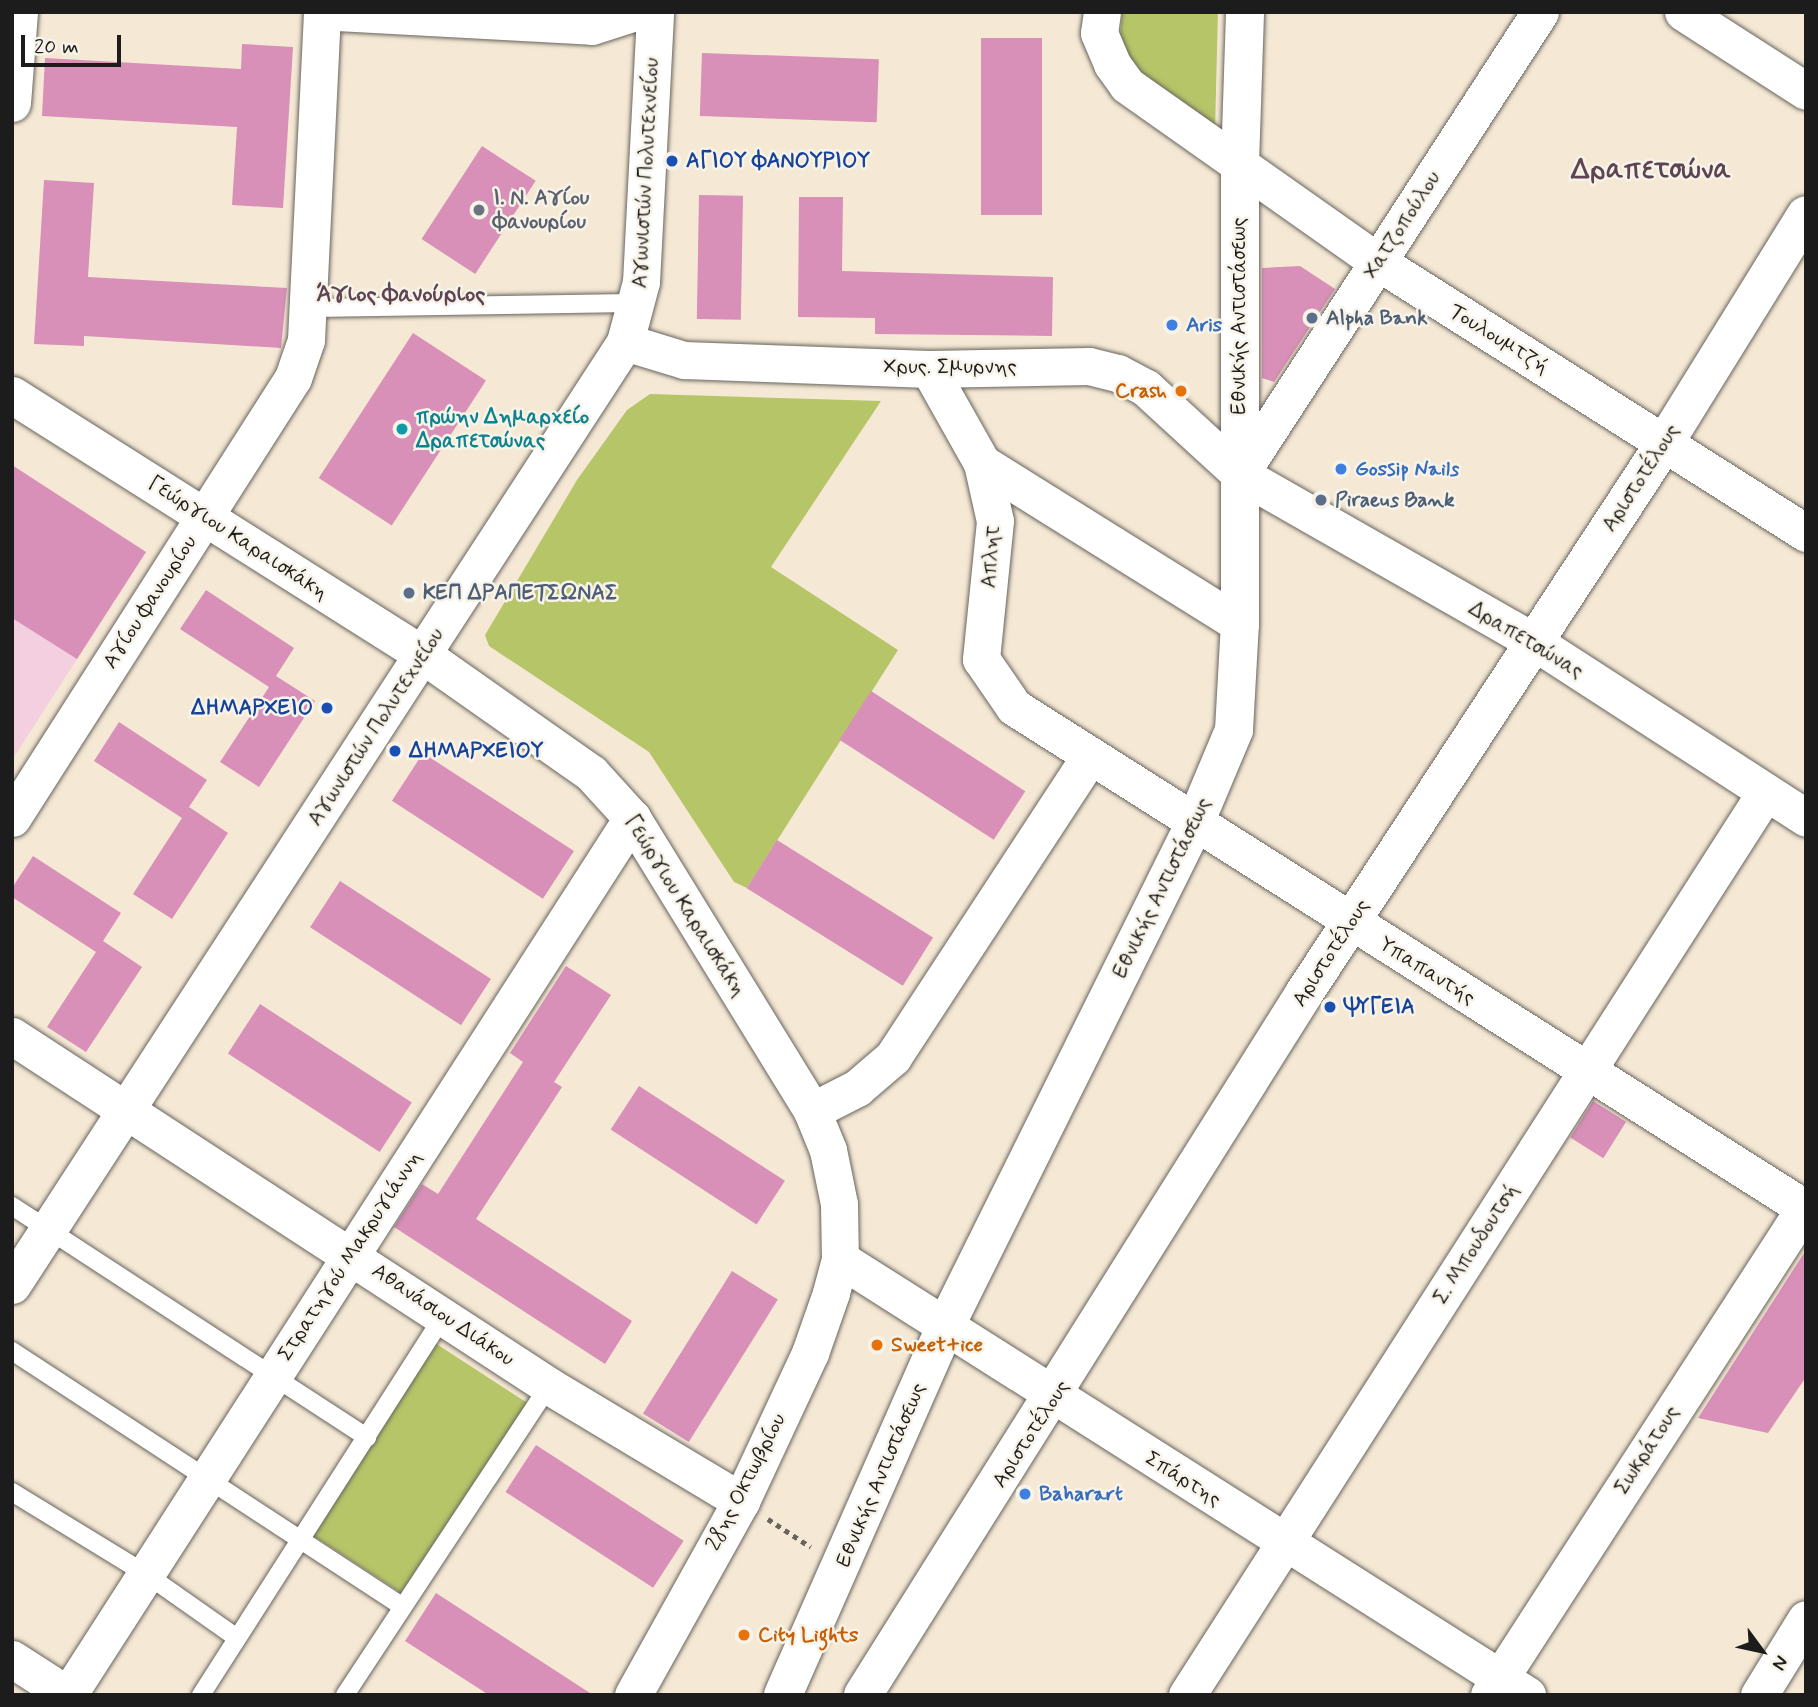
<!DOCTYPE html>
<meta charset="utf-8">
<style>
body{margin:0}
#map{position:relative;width:1818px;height:1707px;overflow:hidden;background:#f5e9d5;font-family:Mynerve,sans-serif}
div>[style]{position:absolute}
.built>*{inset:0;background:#f3cfdf}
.green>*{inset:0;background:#b6c568;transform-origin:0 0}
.building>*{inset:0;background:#d88fb8;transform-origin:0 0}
.path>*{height:4.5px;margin-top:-2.25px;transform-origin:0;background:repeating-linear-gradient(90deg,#68645d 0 5px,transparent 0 10px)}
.roads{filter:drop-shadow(0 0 2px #68645d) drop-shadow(0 0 2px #68645d)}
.service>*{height:18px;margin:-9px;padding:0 9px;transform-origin:9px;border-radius:9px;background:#fff}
.minor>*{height:37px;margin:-18.5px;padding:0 18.5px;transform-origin:18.5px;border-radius:18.5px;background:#fff}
.tertiary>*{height:38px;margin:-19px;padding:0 19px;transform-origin:19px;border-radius:19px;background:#fff}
.dots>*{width:19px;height:19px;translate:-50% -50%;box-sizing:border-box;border:4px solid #f7f3e8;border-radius:50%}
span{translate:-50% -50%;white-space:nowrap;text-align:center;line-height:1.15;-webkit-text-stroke:5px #f7f3e8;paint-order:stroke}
.transit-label{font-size:21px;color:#164399;font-weight:700}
.left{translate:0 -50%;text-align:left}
.right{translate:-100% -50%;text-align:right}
.street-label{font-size:21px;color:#1c1c1c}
.worship-label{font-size:21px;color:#5b616d;font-weight:700}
.service-label{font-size:21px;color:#4e5e75;font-weight:700}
.shop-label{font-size:21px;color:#366cbe;font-weight:700}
.food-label{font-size:21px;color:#c56008;font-weight:700}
.culture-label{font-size:21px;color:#0d838f;font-weight:700}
.neighbourhood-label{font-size:23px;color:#5e4453;font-weight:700}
.district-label{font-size:28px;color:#5e4453;font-weight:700}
.frame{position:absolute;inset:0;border:14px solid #1c1c1c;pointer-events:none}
.north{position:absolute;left:1727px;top:1616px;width:70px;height:70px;-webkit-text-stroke:5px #f7f3e8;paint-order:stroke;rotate:123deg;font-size:19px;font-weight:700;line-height:28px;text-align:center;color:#1c1c1c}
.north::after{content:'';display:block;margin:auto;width:24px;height:32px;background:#1c1c1c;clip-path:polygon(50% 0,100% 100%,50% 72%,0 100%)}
.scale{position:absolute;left:21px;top:35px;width:100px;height:32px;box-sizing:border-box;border:4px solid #1c1c1c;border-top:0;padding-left:9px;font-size:21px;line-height:24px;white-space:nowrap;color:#1c1c1c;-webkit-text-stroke:5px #f7f3e8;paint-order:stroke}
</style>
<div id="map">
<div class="built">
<div style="clip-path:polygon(12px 465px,146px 552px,12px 760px)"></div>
</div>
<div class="green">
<div style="clip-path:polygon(1122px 12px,1218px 12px,1215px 129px,1132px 68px,1120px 37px)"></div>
<div style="clip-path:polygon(650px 394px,881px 401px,771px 567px,898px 650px,747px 888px,734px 882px,649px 752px,489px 646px,485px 635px,577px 480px,627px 410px)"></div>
<div style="left:435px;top:1343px;width:111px;height:228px;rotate:33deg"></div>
</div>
<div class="building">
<div style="left:981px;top:38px;width:61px;height:177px"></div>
<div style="clip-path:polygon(242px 44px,293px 47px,283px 208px,232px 205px,237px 127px,42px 116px,45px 58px,241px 69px)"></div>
<div style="left:702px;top:53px;width:177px;height:63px;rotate:2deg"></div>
<div style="left:482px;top:146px;width:64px;height:111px;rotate:33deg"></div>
<div style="clip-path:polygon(44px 180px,94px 183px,88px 277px,287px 288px,281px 348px,84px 336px,84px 346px,34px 344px)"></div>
<div style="left:699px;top:195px;width:44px;height:124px;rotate:1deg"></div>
<div style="clip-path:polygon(799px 197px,843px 197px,842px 271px,1053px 277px,1052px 336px,875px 334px,875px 318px,798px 317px)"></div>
<div style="clip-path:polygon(1300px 266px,1335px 289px,1274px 382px,1262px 378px,1262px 268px)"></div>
<div style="left:413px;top:333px;width:87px;height:173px;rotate:33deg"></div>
<div style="clip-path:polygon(12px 465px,146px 552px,77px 659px,12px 618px)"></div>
<div style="clip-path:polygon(206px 590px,294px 648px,276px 676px,315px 701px,259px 787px,220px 762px,269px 687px,180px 629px)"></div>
<div style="left:871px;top:691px;width:184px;height:58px;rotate:33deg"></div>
<div style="clip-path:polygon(119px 722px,207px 780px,189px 807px,228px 833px,172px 919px,133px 894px,182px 818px,94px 761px)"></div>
<div style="left:423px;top:753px;width:180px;height:57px;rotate:33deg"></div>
<div style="left:777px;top:840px;width:184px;height:57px;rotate:32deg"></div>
<div style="clip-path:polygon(33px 856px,121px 913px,103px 941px,142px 967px,86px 1052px,47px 1027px,96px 952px,12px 897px,12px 888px)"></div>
<div style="left:340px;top:881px;width:180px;height:55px;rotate:33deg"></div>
<div style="clip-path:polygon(566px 966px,611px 995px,554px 1082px,562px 1087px,476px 1219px,632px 1321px,605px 1364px,394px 1227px,422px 1184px,438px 1194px,523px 1062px,510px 1053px)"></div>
<div style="left:260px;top:1004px;width:181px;height:59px;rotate:33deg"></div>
<div style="left:639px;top:1086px;width:174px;height:52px;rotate:33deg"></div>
<div style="left:1593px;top:1101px;width:39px;height:43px;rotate:32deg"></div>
<div style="clip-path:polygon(1806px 1250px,1806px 1377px,1768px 1433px,1698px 1418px)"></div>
<div style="left:732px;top:1271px;width:54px;height:168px;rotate:32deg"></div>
<div style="left:536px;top:1445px;width:176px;height:56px;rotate:33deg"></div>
<div style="clip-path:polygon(436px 1593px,593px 1695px,489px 1695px,405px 1641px)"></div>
</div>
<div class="path">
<div style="left:768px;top:1519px;width:51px;rotate:33.1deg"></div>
</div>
<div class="roads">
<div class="service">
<div style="left:307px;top:308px;width:331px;rotate:-0.9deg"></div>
<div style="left:12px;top:1206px;width:424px;rotate:33.1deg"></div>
<div style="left:12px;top:1351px;width:467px;rotate:33.2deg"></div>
<div style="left:12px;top:1492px;width:157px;rotate:31.5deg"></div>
<div style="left:146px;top:1574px;width:111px;rotate:35.1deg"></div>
<div style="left:201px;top:1695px;width:449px;rotate:-57.4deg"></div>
<div style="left:345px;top:1695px;width:370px;rotate:-56.6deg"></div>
</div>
<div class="minor">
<div style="left:337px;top:12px;width:255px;rotate:3.1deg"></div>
<div style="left:592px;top:26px;width:45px;rotate:-18deg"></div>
<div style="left:1102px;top:12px;width:21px;rotate:98deg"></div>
<div style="left:1099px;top:33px;width:34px;rotate:67deg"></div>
<div style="left:1112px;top:64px;width:26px;rotate:54deg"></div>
<div style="left:1127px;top:85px;width:307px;rotate:35.2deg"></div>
<div style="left:1378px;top:262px;width:507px;rotate:32.34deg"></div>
<div style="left:1683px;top:12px;width:146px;rotate:32.7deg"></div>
<div style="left:12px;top:103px;width:91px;rotate:-85.6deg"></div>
<div style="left:625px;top:342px;width:62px;rotate:17deg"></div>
<div style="left:684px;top:360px;width:245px;rotate:2.1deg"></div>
<div style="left:929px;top:369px;width:160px;rotate:-1.1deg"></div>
<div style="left:1089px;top:366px;width:30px;rotate:14deg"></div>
<div style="left:1118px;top:373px;width:32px;rotate:28deg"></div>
<div style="left:1146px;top:388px;width:127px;rotate:42.5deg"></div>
<div style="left:1240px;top:474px;width:341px;rotate:29.7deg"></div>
<div style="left:1536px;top:643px;width:322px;rotate:32.9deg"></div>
<div style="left:929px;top:369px;width:108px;rotate:60.6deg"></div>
<div style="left:982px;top:463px;width:59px;rotate:77.4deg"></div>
<div style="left:995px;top:521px;width:139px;rotate:95.8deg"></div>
<div style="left:981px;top:659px;width:58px;rotate:55.5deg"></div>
<div style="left:1014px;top:707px;width:938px;rotate:32.37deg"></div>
<div style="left:12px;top:395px;width:486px;rotate:32.3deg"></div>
<div style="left:423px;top:655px;width:205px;rotate:35.1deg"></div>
<div style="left:591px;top:773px;width:61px;rotate:47.7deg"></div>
<div style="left:632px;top:818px;width:344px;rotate:58.4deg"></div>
<div style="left:812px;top:1111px;width:42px;rotate:67.7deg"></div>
<div style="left:828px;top:1150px;width:55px;rotate:78.5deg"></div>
<div style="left:839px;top:1204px;width:55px;rotate:89deg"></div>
<div style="left:840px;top:1259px;width:35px;rotate:105deg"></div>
<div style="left:831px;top:1293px;width:64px;rotate:109.3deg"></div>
<div style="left:810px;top:1353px;width:163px;rotate:115deg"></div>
<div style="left:741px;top:1501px;width:222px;rotate:119.1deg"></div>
<div style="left:982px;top:463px;width:304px;rotate:32deg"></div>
<div style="left:1240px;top:474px;width:551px;rotate:-57deg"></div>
<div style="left:12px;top:818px;width:522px;rotate:-57.44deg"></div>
<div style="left:293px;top:378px;width:40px;rotate:-71.1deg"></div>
<div style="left:306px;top:340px;width:328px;rotate:-87.2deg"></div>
<div style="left:12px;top:1036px;width:641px;rotate:33.1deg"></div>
<div style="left:549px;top:1386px;width:224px;rotate:30.9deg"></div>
<div style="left:812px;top:1111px;width:51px;rotate:-27.1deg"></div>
<div style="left:857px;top:1088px;width:48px;rotate:-40.7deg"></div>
<div style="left:893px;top:1057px;width:358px;rotate:-56.8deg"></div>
<div style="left:840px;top:1259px;width:814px;rotate:32.4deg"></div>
<div style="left:12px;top:1285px;width:1125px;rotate:-56.97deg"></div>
<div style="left:625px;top:342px;width:62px;rotate:-75.1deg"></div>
<div style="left:641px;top:282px;width:270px;rotate:-87deg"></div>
<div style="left:12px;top:1659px;width:67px;rotate:32.7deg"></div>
<div style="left:68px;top:1695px;width:1043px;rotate:-57.25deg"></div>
<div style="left:1187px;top:1695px;width:1071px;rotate:-57.35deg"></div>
<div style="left:1489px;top:1695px;width:583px;rotate:-57.05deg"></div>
<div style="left:1759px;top:1695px;width:89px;rotate:-58.3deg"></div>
</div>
<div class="tertiary">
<div style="left:783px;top:1695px;width:402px;rotate:-66.2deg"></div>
<div style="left:945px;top:1327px;width:563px;rotate:-63.62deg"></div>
<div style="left:1195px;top:823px;width:101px;rotate:-67.2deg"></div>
<div style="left:1234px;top:730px;width:106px;rotate:-86.8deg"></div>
<div style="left:1240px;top:624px;width:460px;rotate:-90deg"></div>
<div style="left:1240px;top:164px;width:152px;rotate:-88.1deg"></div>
<div style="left:863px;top:1695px;width:830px;rotate:-57.84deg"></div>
<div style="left:1305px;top:992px;width:655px;rotate:-56.77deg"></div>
<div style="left:1664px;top:444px;width:269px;rotate:-58.2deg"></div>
</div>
</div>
<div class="dots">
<div style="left:672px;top:161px;background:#1a4fb4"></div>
<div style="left:479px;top:210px;background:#6b7280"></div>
<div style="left:1312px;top:318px;background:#5c6f8a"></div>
<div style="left:1172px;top:325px;background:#3f7fe0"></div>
<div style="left:1181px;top:391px;background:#e8710a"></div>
<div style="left:402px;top:429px;background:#0f9aa8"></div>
<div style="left:1341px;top:469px;background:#3f7fe0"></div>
<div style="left:1321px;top:500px;background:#5c6f8a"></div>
<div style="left:409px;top:593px;background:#5c6f8a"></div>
<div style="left:327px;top:708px;background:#1a4fb4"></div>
<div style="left:395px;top:751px;background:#1a4fb4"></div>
<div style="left:1330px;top:1007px;background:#1a4fb4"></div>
<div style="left:877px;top:1345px;background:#e8710a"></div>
<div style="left:1025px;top:1494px;background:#3f7fe0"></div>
<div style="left:744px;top:1635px;background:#e8710a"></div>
</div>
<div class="transit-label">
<span class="left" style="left:686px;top:161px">ΑΓΙΟΥ ΦΑΝΟΥΡΙΟΥ</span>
<span class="right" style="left:313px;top:708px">ΔΗΜΑΡΧΕΙΟ</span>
<span class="left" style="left:409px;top:751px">ΔΗΜΑΡΧΕΙΟΥ</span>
<span class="left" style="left:1344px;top:1007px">ΨΥΓΕΙΑ</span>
</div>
<div class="street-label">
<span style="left:646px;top:173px;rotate:-87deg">Αγωνιστών Πολυτεχνείου</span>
<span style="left:1402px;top:225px;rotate:-57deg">Χατζοπούλου</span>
<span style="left:1239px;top:316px;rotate:-90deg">Εθνικής Αντιστάσεως</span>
<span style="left:1499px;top:339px;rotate:32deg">Τουλουμτζή</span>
<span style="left:950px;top:367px">Χρυς. Σμυρνης</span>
<span style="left:1641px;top:478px;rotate:-57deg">Αριστοτέλους</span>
<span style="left:238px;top:538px;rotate:33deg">Γεώργιου Καραισκάκη</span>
<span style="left:991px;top:557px;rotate:-86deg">Απλητ</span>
<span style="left:150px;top:602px;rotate:-57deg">Αγίου Φανουρίου</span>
<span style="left:1526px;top:640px;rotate:31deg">Δραπετσώνας</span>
<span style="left:376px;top:727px;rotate:-57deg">Αγωνιστών Πολυτεχνείου</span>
<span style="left:1162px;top:888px;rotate:-64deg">Εθνικής Αντιστάσεως</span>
<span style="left:685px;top:906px;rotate:58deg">Γεώργιου Καραισκάκη</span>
<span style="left:1331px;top:953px;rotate:-57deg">Αριστοτέλους</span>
<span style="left:1427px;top:971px;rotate:32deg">Υπαπαντής</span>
<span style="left:1476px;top:1244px;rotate:-57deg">Σ. Μπουδουτσή</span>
<span style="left:350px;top:1256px;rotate:-57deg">Στρατηγού Μακρυγιάννη</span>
<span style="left:443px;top:1315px;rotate:34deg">Αθανάσιου Διάκου</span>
<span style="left:1031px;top:1434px;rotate:-57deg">Αριστοτέλους</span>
<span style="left:1647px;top:1450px;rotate:-57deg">Σωκράτους</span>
<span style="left:881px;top:1475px;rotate:-67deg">Εθνικής Αντιστάσεως</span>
<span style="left:1183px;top:1479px;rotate:32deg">Σπάρτης</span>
<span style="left:746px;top:1482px;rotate:-63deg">28ης Οκτωβρίου</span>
</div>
<div class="worship-label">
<span class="left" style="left:493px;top:210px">Ι. Ν. Αγίου<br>Φανουρίου</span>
</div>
<div class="service-label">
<span class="left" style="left:1326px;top:318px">Alpha Bank</span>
<span class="left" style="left:1335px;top:500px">Piraeus Bank</span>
<span class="left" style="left:423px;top:593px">ΚΕΠ ΔΡΑΠΕΤΣΩΝΑΣ</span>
</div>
<div class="shop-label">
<span class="left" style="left:1186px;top:325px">Aris</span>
<span class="left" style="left:1355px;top:469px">Gossip Nails</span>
<span class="left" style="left:1039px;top:1494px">Baharart</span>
</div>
<div class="food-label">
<span class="right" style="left:1167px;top:391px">Crash</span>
<span class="left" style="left:891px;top:1345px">Sweet+ice</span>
<span class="left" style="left:758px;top:1635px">City Lights</span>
</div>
<div class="culture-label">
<span class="left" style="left:416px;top:429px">πρώην Δημαρχείο<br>Δραπετσώνας</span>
</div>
<div class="neighbourhood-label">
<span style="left:401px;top:295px">Άγιος Φανούριος</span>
</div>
<div class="district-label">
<span style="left:1651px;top:171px">Δραπετσώνα</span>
</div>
<div class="frame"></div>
<div class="north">N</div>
<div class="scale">20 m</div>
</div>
